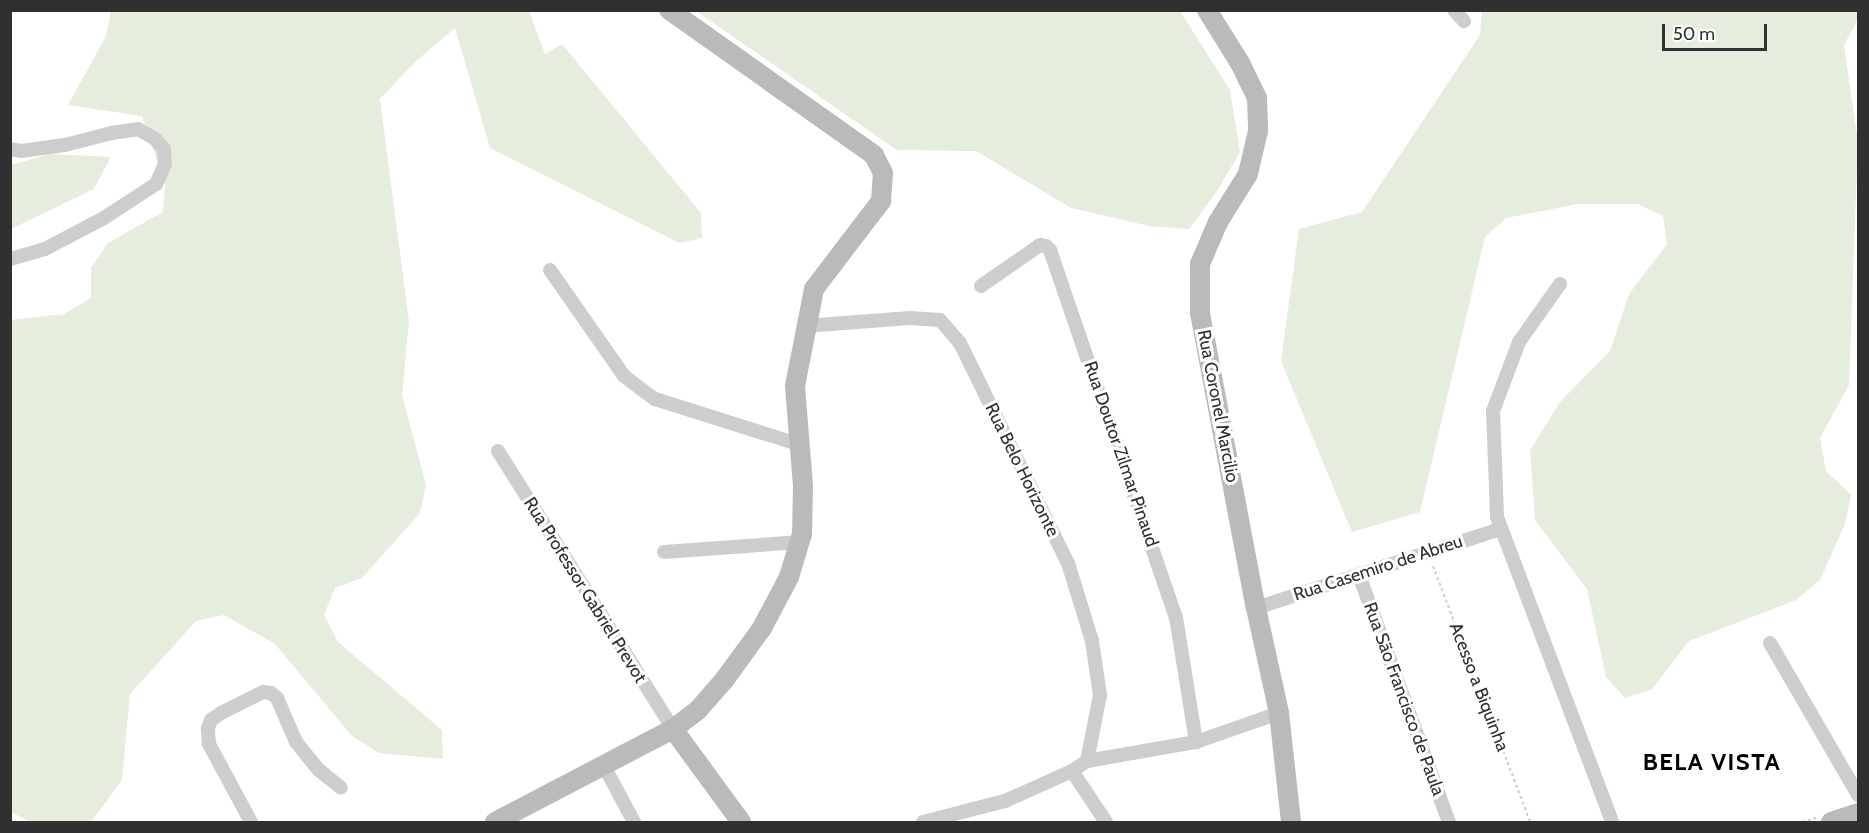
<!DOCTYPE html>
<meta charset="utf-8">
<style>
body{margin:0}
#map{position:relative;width:1869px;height:833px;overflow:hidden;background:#fff;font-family:Cabin,sans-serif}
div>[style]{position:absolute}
.green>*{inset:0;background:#e5edde}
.path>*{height:2px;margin-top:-1px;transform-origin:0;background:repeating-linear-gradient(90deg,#cdcdcd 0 3px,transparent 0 6px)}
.street>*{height:14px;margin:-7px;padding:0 7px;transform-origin:7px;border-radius:7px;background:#cdcdcd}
.secondary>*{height:20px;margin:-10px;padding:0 10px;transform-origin:10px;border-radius:10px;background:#bababa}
span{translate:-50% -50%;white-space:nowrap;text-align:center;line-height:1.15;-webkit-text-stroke:6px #fff;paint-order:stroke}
.street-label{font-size:18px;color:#303030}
.district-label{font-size:24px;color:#000;font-weight:700;letter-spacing:1.5px}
.frame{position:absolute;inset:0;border:12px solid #303030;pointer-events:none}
.scale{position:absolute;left:1662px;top:24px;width:105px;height:27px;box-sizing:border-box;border:3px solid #303030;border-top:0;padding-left:8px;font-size:18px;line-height:21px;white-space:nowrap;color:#303030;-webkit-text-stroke:4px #fff;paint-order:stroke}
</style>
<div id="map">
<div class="green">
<div style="clip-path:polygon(111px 11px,529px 11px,545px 54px,562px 44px,701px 213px,702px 238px,679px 243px,490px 148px,455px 28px,414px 63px,380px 99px,409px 322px,402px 395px,426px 485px,420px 513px,362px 578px,335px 588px,324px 615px,338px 642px,442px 730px,443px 759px,379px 753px,352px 736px,275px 644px,224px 615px,196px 621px,130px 694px,122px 780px,91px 822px,30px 822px,11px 812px,10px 320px,64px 314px,91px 298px,91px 268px,108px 243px,163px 212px,165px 184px,142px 116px,68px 105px,106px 36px)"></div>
<div style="clip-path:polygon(696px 11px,1180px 11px,1230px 90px,1240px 152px,1217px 191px,1189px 229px,1149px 226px,1071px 208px,976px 151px,897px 150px)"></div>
<div style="clip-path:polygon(1482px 11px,1858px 11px,1858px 19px,1844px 45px,1858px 142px,1849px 385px,1820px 438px,1826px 471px,1851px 495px,1845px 524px,1820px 580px,1796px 600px,1689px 641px,1652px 689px,1625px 698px,1606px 677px,1587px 589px,1535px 520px,1530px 450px,1560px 402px,1610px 351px,1629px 294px,1667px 244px,1663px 216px,1638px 204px,1577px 204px,1506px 218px,1485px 237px,1420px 512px,1352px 532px,1281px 361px,1299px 229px,1362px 212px,1480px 35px)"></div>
<div style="clip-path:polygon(50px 154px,111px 157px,94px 189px,11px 229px,11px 165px)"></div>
</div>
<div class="path">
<div style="left:1433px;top:566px;width:274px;rotate:69.2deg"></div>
<div style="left:1802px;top:822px;width:15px;rotate:-16deg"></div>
</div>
<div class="street">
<div style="left:1454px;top:10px;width:15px;rotate:48deg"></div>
<div style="left:10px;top:149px;width:11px;rotate:10deg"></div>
<div style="left:21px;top:151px;width:44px;rotate:-7.8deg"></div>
<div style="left:65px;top:145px;width:48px;rotate:-14.6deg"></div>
<div style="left:111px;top:133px;width:27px;rotate:-8deg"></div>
<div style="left:138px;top:129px;width:20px;rotate:30deg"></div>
<div style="left:155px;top:139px;width:13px;rotate:48deg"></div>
<div style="left:164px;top:149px;width:15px;rotate:86deg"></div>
<div style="left:165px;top:164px;width:22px;rotate:114deg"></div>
<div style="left:156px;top:184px;width:62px;rotate:146.8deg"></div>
<div style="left:104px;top:218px;width:67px;rotate:152.3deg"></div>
<div style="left:45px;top:249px;width:36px;rotate:164deg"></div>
<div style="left:550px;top:270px;width:129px;rotate:55.1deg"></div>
<div style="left:624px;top:376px;width:39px;rotate:37deg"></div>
<div style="left:655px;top:399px;width:150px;rotate:17.5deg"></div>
<div style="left:1560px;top:284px;width:71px;rotate:125.3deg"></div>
<div style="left:1519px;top:342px;width:74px;rotate:110.6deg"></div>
<div style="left:1493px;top:411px;width:106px;rotate:87.8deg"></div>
<div style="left:1497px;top:517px;width:326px;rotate:69.3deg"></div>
<div style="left:981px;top:286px;width:72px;rotate:-34.8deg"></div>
<div style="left:1040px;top:245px;width:6px;rotate:9deg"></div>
<div style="left:1046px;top:246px;width:6px;rotate:45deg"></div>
<div style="left:1050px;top:250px;width:388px;rotate:71.1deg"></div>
<div style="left:1176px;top:617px;width:127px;rotate:80.9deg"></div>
<div style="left:805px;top:326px;width:105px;rotate:-4.4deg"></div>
<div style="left:910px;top:318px;width:30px;rotate:4deg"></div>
<div style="left:940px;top:320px;width:30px;rotate:49deg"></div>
<div style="left:960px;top:343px;width:245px;rotate:63.9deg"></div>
<div style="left:1068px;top:563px;width:82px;rotate:72.9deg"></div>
<div style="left:1092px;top:641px;width:55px;rotate:81.6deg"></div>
<div style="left:1100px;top:695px;width:67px;rotate:101.1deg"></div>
<div style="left:498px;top:451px;width:328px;rotate:57.8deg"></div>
<div style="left:664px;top:552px;width:136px;rotate:-4.2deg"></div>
<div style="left:1359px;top:575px;width:263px;rotate:70deg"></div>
<div style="left:1256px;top:608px;width:257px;rotate:-17.9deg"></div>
<div style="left:1770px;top:643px;width:176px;rotate:59.9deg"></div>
<div style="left:604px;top:766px;width:64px;rotate:61.8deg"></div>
<div style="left:1072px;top:771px;width:61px;rotate:56.3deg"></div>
<div style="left:251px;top:822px;width:89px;rotate:-118.3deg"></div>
<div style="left:209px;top:744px;width:16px;rotate:-94deg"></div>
<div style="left:208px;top:728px;width:9px;rotate:-69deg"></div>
<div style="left:211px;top:720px;width:12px;rotate:-35deg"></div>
<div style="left:221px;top:713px;width:47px;rotate:-26.6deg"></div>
<div style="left:263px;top:692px;width:8px;rotate:7deg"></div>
<div style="left:271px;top:693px;width:8px;rotate:40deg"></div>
<div style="left:277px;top:698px;width:48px;rotate:66.6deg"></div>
<div style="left:296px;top:742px;width:36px;rotate:51deg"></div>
<div style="left:319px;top:770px;width:28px;rotate:39deg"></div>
<div style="left:923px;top:822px;width:85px;rotate:-14.4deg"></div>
<div style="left:1005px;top:801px;width:73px;rotate:-24.1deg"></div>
<div style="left:1072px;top:771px;width:18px;rotate:-34deg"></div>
<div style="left:1087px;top:761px;width:111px;rotate:-9.9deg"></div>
<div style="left:1196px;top:742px;width:88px;rotate:-19.3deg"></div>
</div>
<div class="secondary">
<div style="left:1207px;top:10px;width:62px;rotate:58.1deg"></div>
<div style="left:1240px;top:63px;width:39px;rotate:64deg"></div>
<div style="left:1257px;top:98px;width:33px;rotate:88deg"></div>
<div style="left:1258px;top:131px;width:44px;rotate:103.1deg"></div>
<div style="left:1248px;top:174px;width:57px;rotate:122deg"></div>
<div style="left:1218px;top:222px;width:46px;rotate:113.2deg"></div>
<div style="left:1200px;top:264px;width:49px;rotate:90deg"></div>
<div style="left:1200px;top:313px;width:300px;rotate:79.3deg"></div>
<div style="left:1256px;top:608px;width:107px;rotate:77.6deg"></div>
<div style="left:1279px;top:713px;width:110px;rotate:83.7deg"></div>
<div style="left:673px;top:729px;width:115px;rotate:53.8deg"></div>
<div style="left:495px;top:822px;width:201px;rotate:-27.6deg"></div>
<div style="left:673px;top:729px;width:31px;rotate:-37deg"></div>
<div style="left:698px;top:710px;width:41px;rotate:-48.9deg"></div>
<div style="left:725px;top:679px;width:63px;rotate:-54deg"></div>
<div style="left:762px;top:628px;width:58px;rotate:-62.1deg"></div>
<div style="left:789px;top:577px;width:45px;rotate:-73.2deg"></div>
<div style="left:802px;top:534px;width:48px;rotate:-88.8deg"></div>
<div style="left:803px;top:486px;width:100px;rotate:-94.6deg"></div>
<div style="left:795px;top:386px;width:99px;rotate:-78.9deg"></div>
<div style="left:814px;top:289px;width:111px;rotate:-52.7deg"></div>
<div style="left:881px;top:201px;width:28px;rotate:-86deg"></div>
<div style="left:883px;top:173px;width:20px;rotate:-117deg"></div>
<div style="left:874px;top:155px;width:251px;rotate:-144.7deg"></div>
<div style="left:1831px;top:822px;width:28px;rotate:-18deg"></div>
</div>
<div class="street-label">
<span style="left:1218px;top:406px;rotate:79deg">Rua Coronel Marcilio</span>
<span style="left:1121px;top:454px;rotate:71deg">Rua Doutor Zilmar Pinaud</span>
<span style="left:1022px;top:470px;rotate:64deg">Rua Belo Horizonte</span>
<span style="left:1378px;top:568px;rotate:-18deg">Rua Casemiro de Abreu</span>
<span style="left:585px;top:590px;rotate:58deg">Rua Professor Gabriel Prevot</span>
<span style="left:1479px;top:687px;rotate:69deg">Acesso a Biquinha</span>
<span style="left:1404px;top:699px;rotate:70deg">Rua São Francisco de Paula</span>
</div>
<div class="district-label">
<span style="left:1712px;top:762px">BELA VISTA</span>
</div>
<div class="frame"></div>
<div class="scale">50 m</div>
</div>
